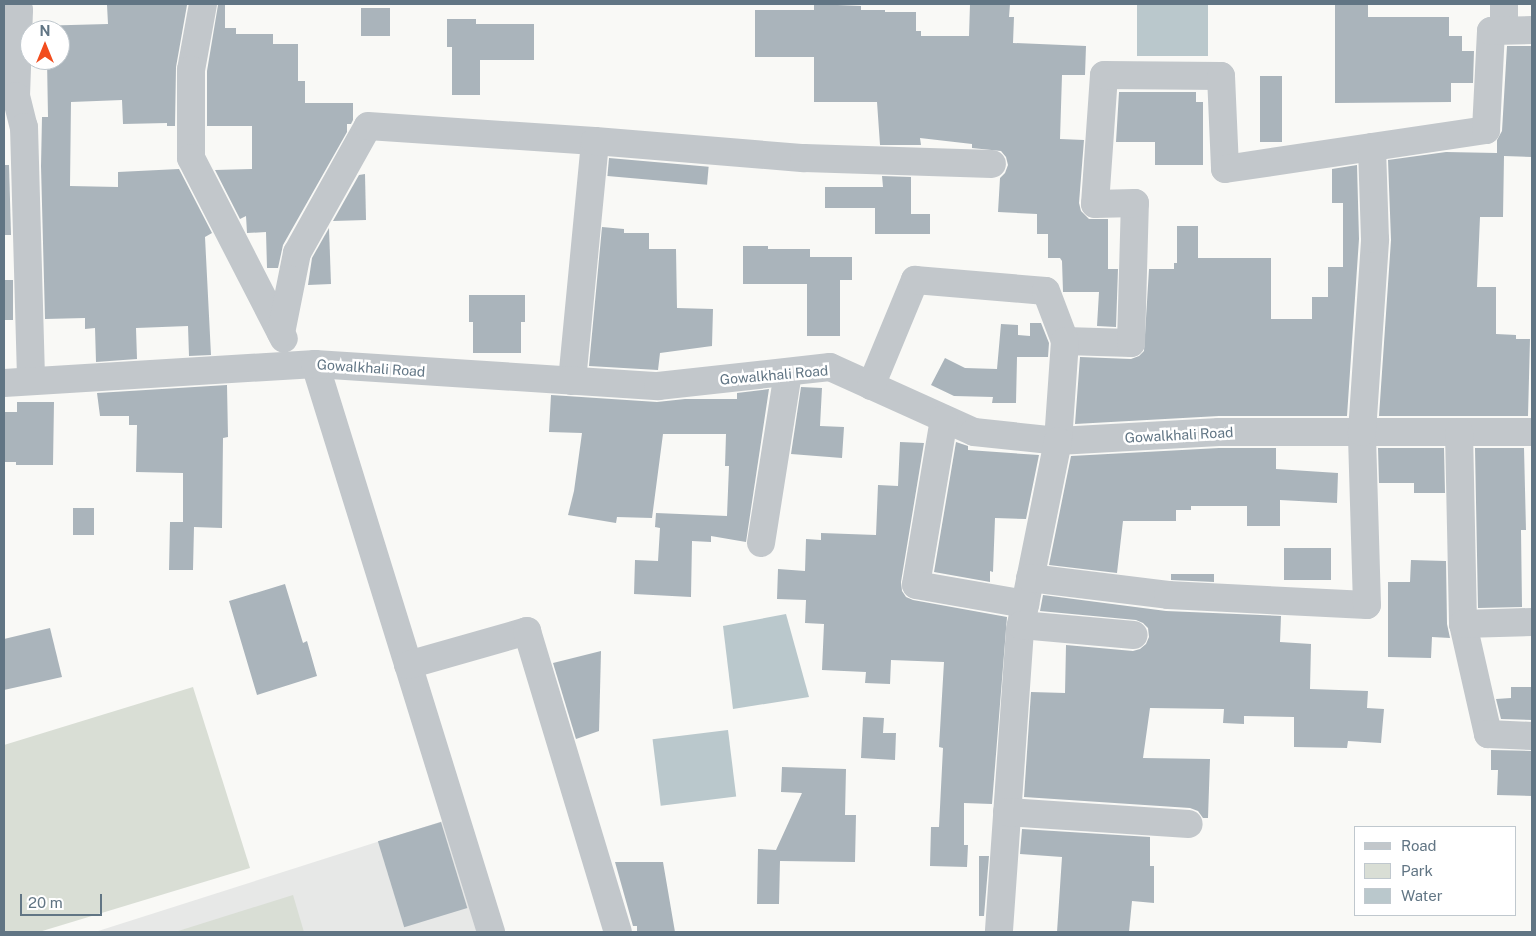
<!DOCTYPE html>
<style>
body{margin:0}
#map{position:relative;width:1536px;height:936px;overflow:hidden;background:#f9f9f6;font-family:"Public Sans",sans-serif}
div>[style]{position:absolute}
.built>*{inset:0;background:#e7e8e7}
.green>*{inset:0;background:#d9ded5}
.water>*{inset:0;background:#bac8cc;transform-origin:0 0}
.building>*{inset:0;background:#aab4bb;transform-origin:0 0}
.minor>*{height:28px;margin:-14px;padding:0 14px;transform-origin:14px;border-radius:14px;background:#c2c7cb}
span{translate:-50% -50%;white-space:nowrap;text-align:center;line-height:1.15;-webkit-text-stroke:5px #fff;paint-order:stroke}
.street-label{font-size:14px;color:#617584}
.frame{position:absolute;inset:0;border:5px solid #617584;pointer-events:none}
.legend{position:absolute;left:1354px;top:826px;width:162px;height:90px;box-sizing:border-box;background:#fff;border:1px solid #c0c8ce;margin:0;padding:6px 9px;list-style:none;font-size:15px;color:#617584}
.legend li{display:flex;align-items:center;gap:10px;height:25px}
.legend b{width:25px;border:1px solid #c0c8ce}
.north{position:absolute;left:20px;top:20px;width:50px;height:50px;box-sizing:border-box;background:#fff;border:1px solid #c0c8ce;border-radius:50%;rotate:0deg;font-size:14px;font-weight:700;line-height:20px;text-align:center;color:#617584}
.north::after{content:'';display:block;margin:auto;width:18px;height:22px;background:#f24d1e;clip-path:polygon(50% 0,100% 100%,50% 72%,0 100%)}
.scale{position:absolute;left:20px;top:894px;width:82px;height:22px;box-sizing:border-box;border:2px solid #617584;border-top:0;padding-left:6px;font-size:15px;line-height:18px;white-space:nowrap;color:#617584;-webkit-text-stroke:4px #fff;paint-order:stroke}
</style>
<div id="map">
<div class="built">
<div style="clip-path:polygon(446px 820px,491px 932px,95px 932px)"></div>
</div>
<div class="green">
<div style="clip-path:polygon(193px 687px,250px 868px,39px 932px,4px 932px,4px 745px)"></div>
<div style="clip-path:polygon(293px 895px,304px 932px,175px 932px)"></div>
</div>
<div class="water">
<div style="left:1137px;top:4px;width:71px;height:52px"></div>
<div style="clip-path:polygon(786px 614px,809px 697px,733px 709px,723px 626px)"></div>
<div style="left:728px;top:730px;width:67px;height:76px;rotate:83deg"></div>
</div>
<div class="building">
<div style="clip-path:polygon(125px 4px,187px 5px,176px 67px,175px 126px,167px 126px,167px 123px,123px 124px,122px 100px,71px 102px,70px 186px,118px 187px,118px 172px,179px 169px,212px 233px,205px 237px,211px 355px,189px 356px,188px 326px,136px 328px,137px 359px,96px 362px,95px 328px,85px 329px,85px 318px,45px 319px,41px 166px,42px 117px,48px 117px,47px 60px,60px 60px,60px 30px,34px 30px,34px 26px,108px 24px,107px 5px)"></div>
<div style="clip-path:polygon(814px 4px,861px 6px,861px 10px,885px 10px,885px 12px,916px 12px,916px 31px,921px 31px,921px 36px,969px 36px,970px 4px,1010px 4px,1009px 17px,1014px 17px,1013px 43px,1086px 46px,1085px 75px,1062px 75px,1060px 139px,1084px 140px,1079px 203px,1081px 211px,1089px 219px,1108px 219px,1108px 269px,1118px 269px,1116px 327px,1097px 326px,1099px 292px,1063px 292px,1062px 261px,1060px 258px,1048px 258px,1048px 234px,1037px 234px,1037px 214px,998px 212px,1000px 178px,1005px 173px,1008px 165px,1006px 157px,1001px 151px,972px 148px,972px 144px,920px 138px,921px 145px,880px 145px,877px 102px,814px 102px,814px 57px,755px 57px,755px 10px,814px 10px)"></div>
<div style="clip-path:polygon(1335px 4px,1368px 4px,1368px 17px,1449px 17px,1449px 36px,1462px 36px,1462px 51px,1474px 51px,1473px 83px,1451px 83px,1451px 102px,1335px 103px)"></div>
<div style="clip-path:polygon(218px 5px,225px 5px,225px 28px,236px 28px,236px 34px,273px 34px,273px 44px,298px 44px,298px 81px,305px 81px,305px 103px,353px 103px,353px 120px,351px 124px,347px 124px,347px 132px,283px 245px,278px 268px,267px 268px,266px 232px,247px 233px,246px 216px,240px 219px,215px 170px,252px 169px,252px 126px,207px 126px,207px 71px)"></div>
<div style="left:361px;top:8px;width:29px;height:28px"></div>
<div style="clip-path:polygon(447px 19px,476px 19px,476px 24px,534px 24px,534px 60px,480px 60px,480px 95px,452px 95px,452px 47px,447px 47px)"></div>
<div style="clip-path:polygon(1507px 46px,1532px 46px,1532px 157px,1504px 156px,1503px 217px,1480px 217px,1477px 287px,1496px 287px,1496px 334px,1516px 335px,1516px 339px,1530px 339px,1528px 416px,1379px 416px,1391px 240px,1388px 160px,1446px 152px,1497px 153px,1497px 140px,1502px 131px)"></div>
<div style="left:1260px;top:76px;width:22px;height:66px"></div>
<div style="clip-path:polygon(1119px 92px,1196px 92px,1196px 102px,1203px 102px,1203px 165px,1155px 165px,1155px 142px,1116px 142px)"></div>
<div style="left:609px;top:158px;width:100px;height:18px;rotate:5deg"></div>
<div style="clip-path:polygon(4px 165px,9px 165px,11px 235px,4px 235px)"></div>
<div style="clip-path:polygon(1357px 165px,1359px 239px,1347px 416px,1219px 416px,1075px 424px,1080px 357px,1131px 359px,1139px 356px,1144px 351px,1149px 269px,1174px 269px,1174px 263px,1177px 263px,1177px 226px,1198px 226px,1198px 258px,1271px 258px,1271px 319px,1312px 319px,1312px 297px,1328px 297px,1328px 267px,1343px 267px,1343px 203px,1332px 203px,1332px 169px)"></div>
<div style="clip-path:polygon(365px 174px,366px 220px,333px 221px,359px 175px)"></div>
<div style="clip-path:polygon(882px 176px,911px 177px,911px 214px,930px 214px,930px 234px,875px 234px,875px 208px,825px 208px,825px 187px,883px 187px)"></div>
<div style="clip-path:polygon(602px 227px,624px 229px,624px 233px,649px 233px,649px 249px,676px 249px,677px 308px,713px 309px,712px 346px,660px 353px,658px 370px,589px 366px)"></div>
<div style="clip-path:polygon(329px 228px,331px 284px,308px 285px,312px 258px)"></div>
<div style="clip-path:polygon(743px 246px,768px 246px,768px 249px,810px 249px,810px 257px,852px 257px,852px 280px,840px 280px,840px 336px,807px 336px,807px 284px,743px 284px)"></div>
<div style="left:4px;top:280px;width:9px;height:40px"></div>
<div style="clip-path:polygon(469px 295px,525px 295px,525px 322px,521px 322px,521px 353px,473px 353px,473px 322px,469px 322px)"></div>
<div style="clip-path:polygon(1030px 323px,1041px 323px,1049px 343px,1048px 357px,1017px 357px,1016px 403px,992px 403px,993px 397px,954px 396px,931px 385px,945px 358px,965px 368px,997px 369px,1001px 324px,1018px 325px,1018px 335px,1030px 336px)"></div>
<div style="clip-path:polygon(227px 385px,228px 437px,223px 438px,222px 528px,194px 527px,193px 570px,169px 570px,170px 522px,183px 522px,183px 473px,136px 472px,137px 425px,129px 425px,129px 416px,100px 416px,97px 393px)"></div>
<div style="clip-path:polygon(801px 387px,822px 388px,820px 426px,844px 427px,842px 458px,791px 454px)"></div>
<div style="clip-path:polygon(769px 389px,746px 542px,711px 536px,711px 542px,692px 541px,691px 597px,634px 594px,635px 560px,658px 561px,660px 528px,655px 527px,656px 513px,727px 516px,729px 466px,725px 466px,726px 434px,663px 434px,652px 518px,617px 517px,616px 523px,568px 515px,574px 491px,582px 433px,549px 432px,551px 395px,657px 402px,685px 399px,737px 399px,737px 393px)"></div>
<div style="clip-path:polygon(17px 402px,54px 402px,53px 465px,16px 465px,16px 462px,4px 462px,4px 412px,17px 412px)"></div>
<div style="clip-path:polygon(900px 442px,924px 443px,901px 582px,902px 591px,906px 597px,913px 600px,1007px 617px,992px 804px,964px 803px,964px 845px,968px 845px,967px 867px,930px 866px,931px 827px,939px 827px,943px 748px,939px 747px,944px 662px,891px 660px,890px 684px,865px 683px,866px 672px,822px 670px,824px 624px,805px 623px,806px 600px,777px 599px,778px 569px,805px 571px,806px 539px,821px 540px,821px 533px,876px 535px,878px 485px,898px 486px)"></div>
<div style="clip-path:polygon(956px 442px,968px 446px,968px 450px,1039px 455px,1026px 519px,995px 518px,993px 572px,990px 571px,990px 582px,934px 572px)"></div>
<div style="clip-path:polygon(1219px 448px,1276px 448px,1276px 469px,1338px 473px,1337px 503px,1280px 500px,1280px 526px,1247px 526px,1247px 506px,1191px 506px,1191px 510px,1176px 510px,1176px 521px,1123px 521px,1117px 573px,1049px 565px,1071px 456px)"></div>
<div style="clip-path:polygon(1378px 448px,1444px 448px,1445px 493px,1414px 493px,1414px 483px,1379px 483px)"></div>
<div style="clip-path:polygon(1475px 448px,1524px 448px,1526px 530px,1521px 530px,1522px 607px,1478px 608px)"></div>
<div style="left:73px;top:508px;width:21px;height:27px"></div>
<div style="left:1284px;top:548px;width:47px;height:32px"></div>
<div style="clip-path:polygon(1411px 560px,1446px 561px,1447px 624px,1450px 638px,1432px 637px,1431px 658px,1388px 657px,1388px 582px,1410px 582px)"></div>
<div style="clip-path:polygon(1171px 574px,1214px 574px,1214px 582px,1171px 580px)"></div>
<div style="clip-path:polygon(285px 584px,303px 643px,307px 641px,317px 676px,257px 695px,229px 601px)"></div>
<div style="clip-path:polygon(1043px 595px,1166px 611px,1281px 616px,1280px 642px,1311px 644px,1310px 689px,1368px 691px,1367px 708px,1384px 709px,1381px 743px,1348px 741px,1347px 748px,1294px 747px,1294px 717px,1244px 716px,1244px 724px,1223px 723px,1224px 709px,1150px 708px,1143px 758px,1210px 759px,1208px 818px,1203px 818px,1198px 811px,1190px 808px,1024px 797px,1031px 692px,1065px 693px,1066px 645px,1133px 651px,1140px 649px,1146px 644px,1149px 637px,1148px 628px,1143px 623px,1136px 620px,1040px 611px)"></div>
<div style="clip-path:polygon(50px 628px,62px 677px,4px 690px,4px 639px)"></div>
<div style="clip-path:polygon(601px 651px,599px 731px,576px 739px,553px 663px)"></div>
<div style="clip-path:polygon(1511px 687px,1532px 687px,1532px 720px,1501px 719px,1496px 699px,1511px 698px)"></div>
<div style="clip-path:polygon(863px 717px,884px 718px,883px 733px,896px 733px,895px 760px,861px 758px)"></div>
<div style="clip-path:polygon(1491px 750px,1532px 751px,1532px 796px,1497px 795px,1498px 770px,1491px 770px)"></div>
<div style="clip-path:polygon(782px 767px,846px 769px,845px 815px,856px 815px,855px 862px,780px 861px,779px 904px,757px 904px,758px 849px,776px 850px,802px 793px,781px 792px)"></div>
<div style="left:441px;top:822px;width:90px;height:66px;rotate:73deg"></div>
<div style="clip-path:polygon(1022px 829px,1150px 837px,1150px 866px,1154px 866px,1154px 903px,1132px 901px,1129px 932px,1057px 932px,1062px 857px,1020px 854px)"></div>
<div style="clip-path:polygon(979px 856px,989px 856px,984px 916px,979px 916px)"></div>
<div style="clip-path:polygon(615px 862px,663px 862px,675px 932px,637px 932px,637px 926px,633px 926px)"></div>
</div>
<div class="minor">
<div style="left:203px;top:4px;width:67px;rotate:100.3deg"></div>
<div style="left:191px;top:70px;width:88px;rotate:90deg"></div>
<div style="left:191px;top:158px;width:203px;rotate:62.8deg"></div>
<div style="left:1504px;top:4px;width:26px;rotate:90deg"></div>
<div style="left:4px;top:11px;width:15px;rotate:-4deg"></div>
<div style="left:19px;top:10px;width:86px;rotate:92deg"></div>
<div style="left:16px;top:96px;width:32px;rotate:76deg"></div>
<div style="left:24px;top:127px;width:254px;rotate:88.4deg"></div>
<div style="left:281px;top:333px;width:82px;rotate:-78.7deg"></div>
<div style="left:297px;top:253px;width:145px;rotate:-60.8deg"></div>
<div style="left:368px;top:126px;width:227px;rotate:3.8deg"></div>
<div style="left:1065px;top:341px;width:66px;rotate:1.7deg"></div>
<div style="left:1131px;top:343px;width:140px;rotate:-88.4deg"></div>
<div style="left:1135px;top:203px;width:40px;rotate:178.6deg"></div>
<div style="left:1095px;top:204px;width:129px;rotate:-86deg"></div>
<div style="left:1104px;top:75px;width:117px;rotate:0.5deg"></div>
<div style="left:1221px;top:76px;width:93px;rotate:87.5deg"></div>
<div style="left:1225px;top:169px;width:264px;rotate:-8.5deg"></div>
<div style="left:1486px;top:130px;width:99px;rotate:-87.1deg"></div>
<div style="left:1491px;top:31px;width:41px;rotate:-1.4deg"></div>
<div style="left:315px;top:364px;width:595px;rotate:72.78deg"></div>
<div style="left:572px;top:381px;width:241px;rotate:-84.5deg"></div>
<div style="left:595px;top:141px;width:210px;rotate:4.7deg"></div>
<div style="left:804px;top:158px;width:188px;rotate:1.8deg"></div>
<div style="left:4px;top:383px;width:312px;rotate:-3.5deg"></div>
<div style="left:315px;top:364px;width:344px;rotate:3.7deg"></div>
<div style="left:658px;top:386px;width:173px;rotate:-6.3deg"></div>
<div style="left:830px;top:367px;width:158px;rotate:24.3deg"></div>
<div style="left:974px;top:432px;width:84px;rotate:6.1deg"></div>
<div style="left:1058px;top:441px;width:161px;rotate:-3.2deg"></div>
<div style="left:1219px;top:432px;width:313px"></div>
<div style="left:871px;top:386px;width:115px;rotate:-67.5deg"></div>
<div style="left:915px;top:280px;width:131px;rotate:4.8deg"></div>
<div style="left:1046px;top:291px;width:53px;rotate:69.2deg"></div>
<div style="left:1065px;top:341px;width:100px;rotate:94deg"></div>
<div style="left:1058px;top:441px;width:193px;rotate:101.4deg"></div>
<div style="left:1020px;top:630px;width:303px;rotate:94deg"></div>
<div style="left:944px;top:419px;width:168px;rotate:99.6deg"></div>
<div style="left:916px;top:585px;width:111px;rotate:9.9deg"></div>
<div style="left:1459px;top:432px;width:192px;rotate:88.8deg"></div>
<div style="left:1463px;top:624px;width:113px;rotate:77.2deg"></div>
<div style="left:1488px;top:734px;width:44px;rotate:2.6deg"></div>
<div style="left:761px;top:543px;width:173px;rotate:-81deg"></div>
<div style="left:1030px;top:578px;width:139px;rotate:7deg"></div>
<div style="left:1168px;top:595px;width:199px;rotate:2.9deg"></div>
<div style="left:1367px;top:605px;width:173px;rotate:-91.7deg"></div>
<div style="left:1362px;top:432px;width:193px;rotate:-86.1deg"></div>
<div style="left:1375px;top:239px;width:92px;rotate:-91.9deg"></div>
<div style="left:1463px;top:624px;width:69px;rotate:-1.7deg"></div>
<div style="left:1021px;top:625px;width:113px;rotate:5.1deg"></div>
<div style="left:408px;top:665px;width:124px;rotate:-15.9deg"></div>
<div style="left:527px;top:631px;width:314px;rotate:73.2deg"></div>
<div style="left:1007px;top:812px;width:182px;rotate:3.8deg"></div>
</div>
<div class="street-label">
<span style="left:371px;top:368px;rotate:4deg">Gowalkhali Road</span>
<span style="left:774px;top:375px;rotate:-5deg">Gowalkhali Road</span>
<span style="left:1179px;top:435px;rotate:-3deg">Gowalkhali Road</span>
</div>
<div class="frame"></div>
<ul class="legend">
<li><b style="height:6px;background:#c2c7cb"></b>Road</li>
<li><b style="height:14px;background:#d9ded5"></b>Park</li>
<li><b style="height:14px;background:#bac8cc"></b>Water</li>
</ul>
<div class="north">N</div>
<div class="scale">20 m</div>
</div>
